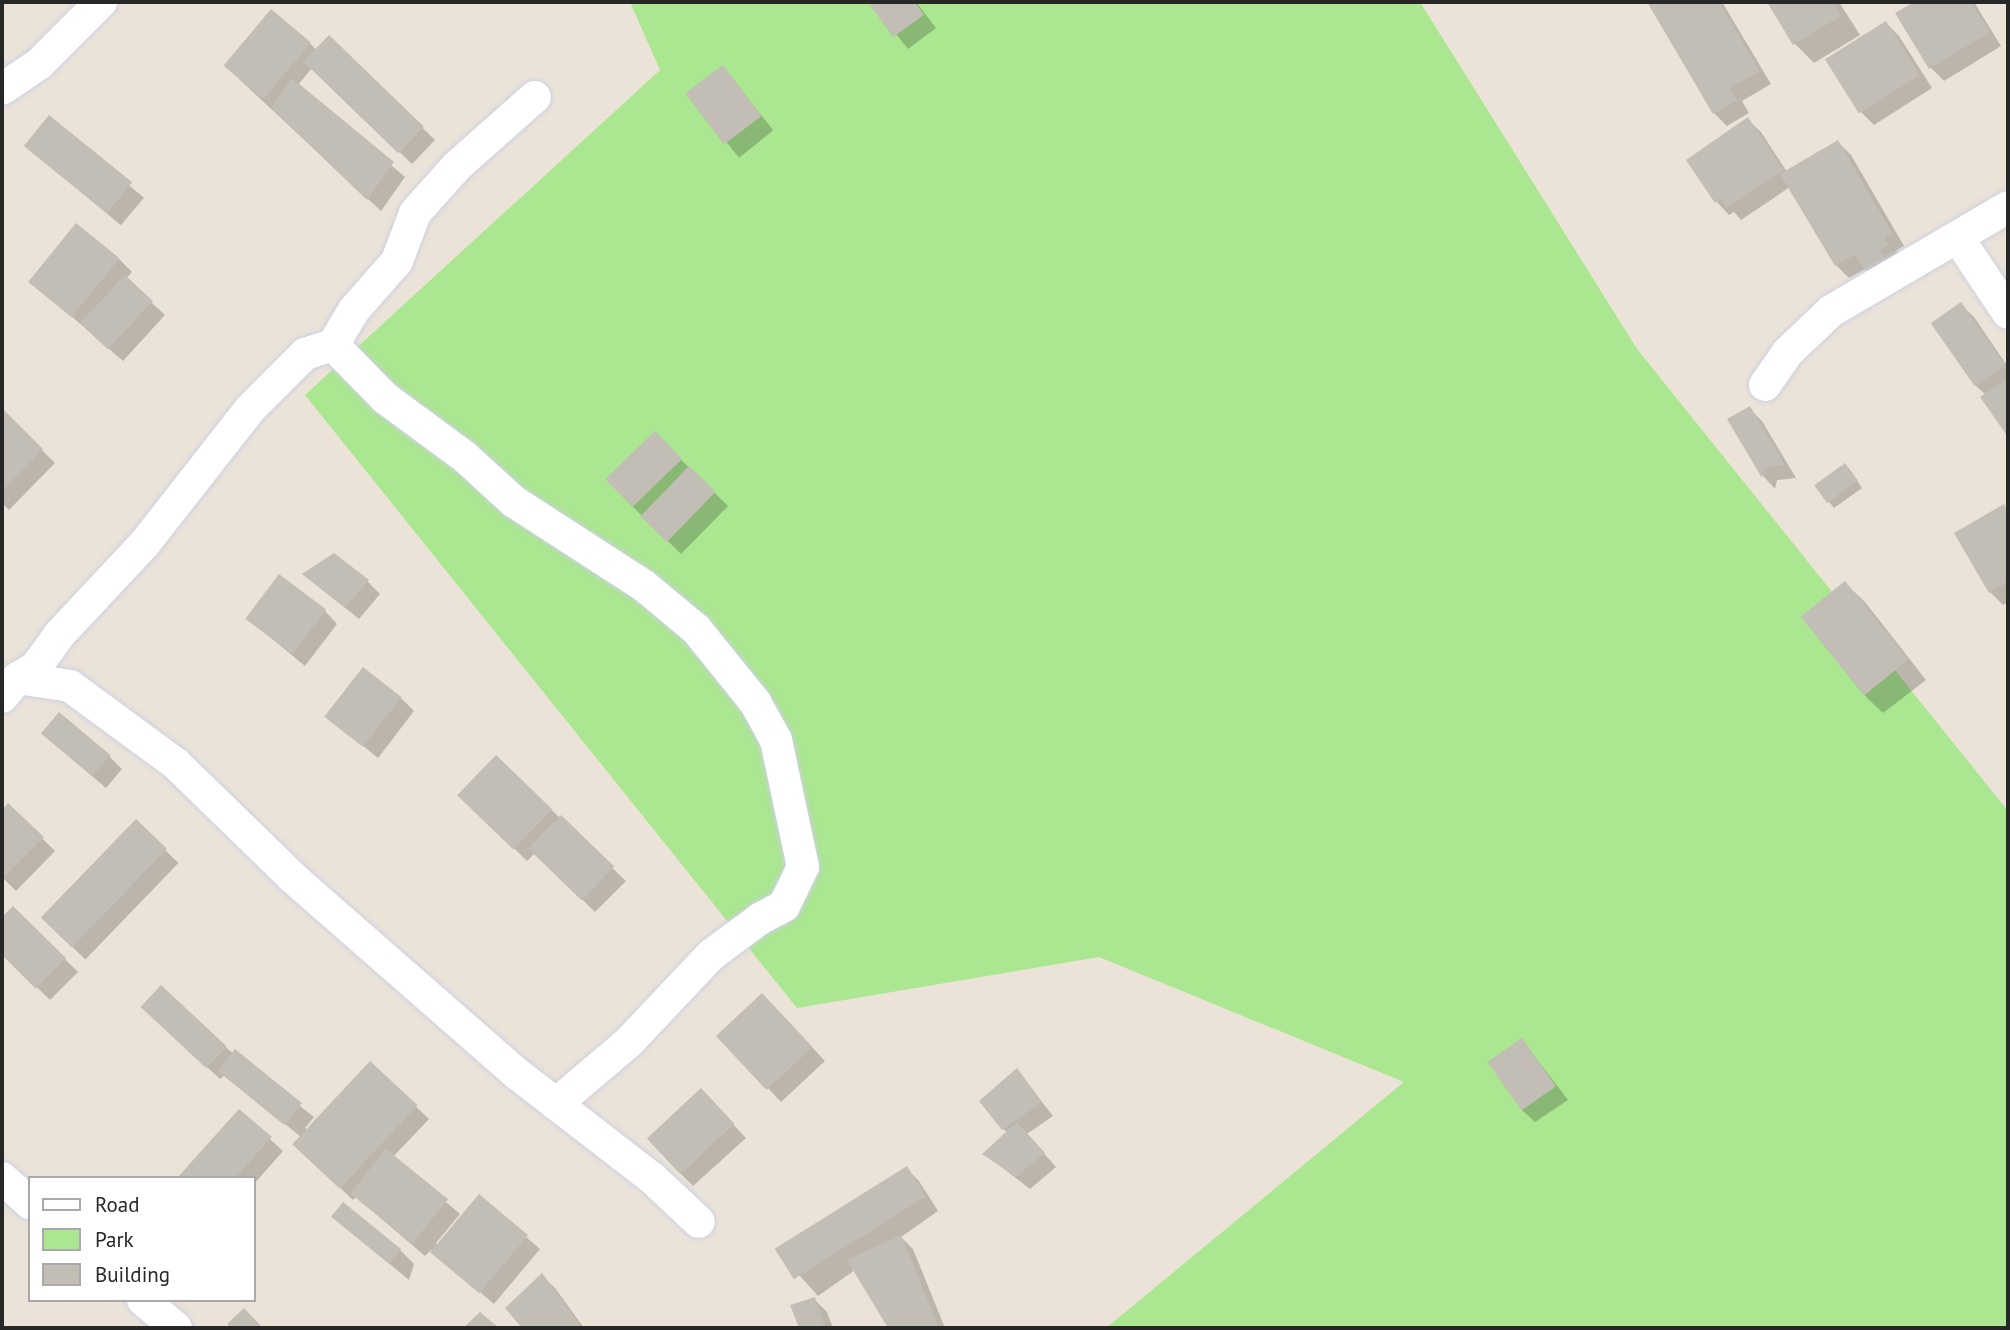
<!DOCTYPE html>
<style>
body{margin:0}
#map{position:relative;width:2010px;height:1330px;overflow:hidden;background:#ebe3d8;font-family:"PT Sans",sans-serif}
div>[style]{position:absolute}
.green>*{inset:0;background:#abe690}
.shadow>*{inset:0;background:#0003;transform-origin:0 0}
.building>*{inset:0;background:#c2bdb5;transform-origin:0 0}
.roads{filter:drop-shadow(0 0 2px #cdd0e2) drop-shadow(0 0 2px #cdd0e2)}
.minor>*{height:32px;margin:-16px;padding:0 16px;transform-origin:16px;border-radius:16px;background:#fff}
span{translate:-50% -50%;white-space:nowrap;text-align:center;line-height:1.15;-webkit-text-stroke:5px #fff;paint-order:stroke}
.frame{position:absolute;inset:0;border:4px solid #272727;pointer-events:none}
.legend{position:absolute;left:28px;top:1176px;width:228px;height:126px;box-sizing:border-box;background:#fff;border:2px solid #a9a9a9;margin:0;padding:9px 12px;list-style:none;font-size:21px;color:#272727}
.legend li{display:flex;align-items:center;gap:14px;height:35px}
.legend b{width:35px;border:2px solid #a9a9a9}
</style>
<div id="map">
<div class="green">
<div style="clip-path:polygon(630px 2px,1420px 2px,1637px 349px,2008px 811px,2008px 1328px,1106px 1328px,1404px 1082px,1099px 957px,797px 1008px,305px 395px,660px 70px)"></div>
</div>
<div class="shadow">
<div style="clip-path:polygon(870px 2px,916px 2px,936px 28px,908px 49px)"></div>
<div style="clip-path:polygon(1649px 2px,1722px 2px,1771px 84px,1742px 101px,1749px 113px,1727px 126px,1714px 113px)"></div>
<div style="clip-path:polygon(1769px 2px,1839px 2px,1860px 35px,1814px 63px,1795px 44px)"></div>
<div style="clip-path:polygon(1918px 2px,1974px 2px,2001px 46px,1944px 81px,1931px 68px,1898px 14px)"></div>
<div style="clip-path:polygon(1886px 23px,1899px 36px,1932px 88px,1874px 125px,1861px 112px)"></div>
<div style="clip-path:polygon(329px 37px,435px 140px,412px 164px,312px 68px,298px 85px,405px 177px,381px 211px,239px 79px,310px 43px,316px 50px)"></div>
<div style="left:723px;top:68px;width:80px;height:44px;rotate:51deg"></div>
<div style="left:49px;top:118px;width:124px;height:36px;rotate:40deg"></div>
<div style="clip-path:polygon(1748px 120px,1761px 132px,1787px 172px,1838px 142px,1851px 155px,1904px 246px,1896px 251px,1900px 258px,1866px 269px,1849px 278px,1836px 265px,1790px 187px,1741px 220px,1734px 212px,1729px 215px,1717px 202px,1688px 160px)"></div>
<div style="clip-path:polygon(119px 259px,132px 272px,126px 279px,165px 315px,123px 361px,32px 282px)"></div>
<div style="clip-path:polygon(1961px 305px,1974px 317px,2008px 367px,2008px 433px,1983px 397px,1986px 395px,1975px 385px)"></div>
<div style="clip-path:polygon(1749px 408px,1762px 421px,1796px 478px,1777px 480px,1775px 489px,1764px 477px,1730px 420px)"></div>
<div style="clip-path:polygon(2px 411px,55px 463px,9px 510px,2px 503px)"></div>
<div style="clip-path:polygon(655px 434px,728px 506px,681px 554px,631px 505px)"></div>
<div style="clip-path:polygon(1851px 471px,1862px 488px,1834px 508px,1816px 486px)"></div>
<div style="clip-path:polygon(2004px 506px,2008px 511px,2008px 602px,2003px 605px,1990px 592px)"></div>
<div style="clip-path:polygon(367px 581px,380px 594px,359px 619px,318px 586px)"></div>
<div style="clip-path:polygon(1845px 583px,1865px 602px,1926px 680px,1883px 713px,1863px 694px,1802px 616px)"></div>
<div style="clip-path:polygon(325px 611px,337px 624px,305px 666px,247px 618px)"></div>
<div style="clip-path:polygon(401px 698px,414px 711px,378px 758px,327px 717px)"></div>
<div style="clip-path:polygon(57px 746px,109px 756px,122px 769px,106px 788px)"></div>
<div style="clip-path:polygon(496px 757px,626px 881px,595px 912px,535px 853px,527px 861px,459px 794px)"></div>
<div style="clip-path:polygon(8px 805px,55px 851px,16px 891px,2px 877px,2px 812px)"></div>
<div style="left:136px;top:822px;width:59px;height:134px;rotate:44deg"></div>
<div style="clip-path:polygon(13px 908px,78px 972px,50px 1000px,2px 953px,2px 919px)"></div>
<div style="clip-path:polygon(775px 1008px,825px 1061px,781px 1102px,719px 1036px)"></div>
<div style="clip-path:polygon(156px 1020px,225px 1047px,314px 1117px,305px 1128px,307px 1130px,370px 1063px,429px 1119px,393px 1157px,460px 1214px,436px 1243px,438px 1245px,479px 1197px,540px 1249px,494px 1304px,431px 1250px,425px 1256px,356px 1197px,353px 1200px,307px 1156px,301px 1137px,225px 1075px,220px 1079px)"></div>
<div style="clip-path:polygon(1522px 1040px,1568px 1100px,1535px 1122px,1522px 1110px)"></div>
<div style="clip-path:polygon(1017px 1070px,1053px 1116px,1027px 1134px,1056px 1167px,1030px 1189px,985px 1154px,1008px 1133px,1003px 1129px)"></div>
<div style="clip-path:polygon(713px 1103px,746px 1138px,693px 1186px,680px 1173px)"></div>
<div style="clip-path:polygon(239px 1111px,283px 1151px,254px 1184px,254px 1178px,180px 1178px)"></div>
<div style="clip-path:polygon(906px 1168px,919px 1181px,938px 1211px,901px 1237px,913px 1249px,945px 1328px,890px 1328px,855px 1270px,818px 1296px,783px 1257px)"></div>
<div style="clip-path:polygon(333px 1217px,401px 1251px,414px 1264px,409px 1280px)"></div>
<div style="clip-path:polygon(542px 1276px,555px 1288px,584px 1328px,524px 1328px,507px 1308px)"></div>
<div style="clip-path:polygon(814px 1299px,827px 1312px,833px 1328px,801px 1328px,792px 1306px)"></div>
</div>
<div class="building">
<div style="clip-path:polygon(868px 2px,915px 2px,924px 15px,893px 37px)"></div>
<div style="clip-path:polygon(1647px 2px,1719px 2px,1760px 71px,1730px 88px,1737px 100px,1713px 114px)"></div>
<div style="clip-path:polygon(1767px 2px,1833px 2px,1841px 16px,1793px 45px)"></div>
<div style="clip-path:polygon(1914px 2px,1971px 2px,1990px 32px,1929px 69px,1895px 13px)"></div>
<div style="left:271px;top:9px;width:52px;height:74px;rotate:40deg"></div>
<div style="left:1886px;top:21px;width:64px;height:72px;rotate:58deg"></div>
<div style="left:329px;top:35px;width:132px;height:37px;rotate:44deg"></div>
<div style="left:723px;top:65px;width:64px;height:47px;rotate:53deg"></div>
<div style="clip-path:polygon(292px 78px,394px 162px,367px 200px,271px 108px)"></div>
<div style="left:49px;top:115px;width:107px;height:40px;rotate:39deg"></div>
<div style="clip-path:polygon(1748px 117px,1784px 170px,1727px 208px,1721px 199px,1715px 203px,1686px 160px)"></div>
<div style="clip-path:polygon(1838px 140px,1892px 233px,1885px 238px,1889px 245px,1879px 250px,1887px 262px,1867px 273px,1855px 255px,1835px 266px,1780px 174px)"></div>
<div style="left:76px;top:223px;width:56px;height:76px;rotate:39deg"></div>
<div style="left:125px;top:275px;width:38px;height:66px;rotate:43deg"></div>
<div style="left:1961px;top:302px;width:77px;height:37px;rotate:55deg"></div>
<div style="clip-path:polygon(2008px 378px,2008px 437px,1980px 397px)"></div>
<div style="clip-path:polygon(1750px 406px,1785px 465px,1764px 468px,1762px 478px,1727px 419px)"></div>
<div style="clip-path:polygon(2px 408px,43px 449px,2px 491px)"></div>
<div style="left:655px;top:431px;width:39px;height:69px;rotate:46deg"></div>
<div style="left:1845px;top:463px;width:22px;height:38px;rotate:54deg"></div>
<div style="left:689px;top:466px;width:37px;height:70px;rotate:44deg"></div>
<div style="clip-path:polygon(2004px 504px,2008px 511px,2008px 582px,1989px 593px,1954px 533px)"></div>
<div style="clip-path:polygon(334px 553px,369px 580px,345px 608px,302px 574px)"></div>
<div style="left:279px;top:574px;width:59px;height:56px;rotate:37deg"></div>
<div style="left:1845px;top:581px;width:101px;height:57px;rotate:51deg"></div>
<div style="left:363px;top:667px;width:49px;height:63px;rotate:38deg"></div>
<div style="left:59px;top:712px;width:67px;height:28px;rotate:40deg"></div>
<div style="left:496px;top:755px;width:78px;height:56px;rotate:44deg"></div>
<div style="clip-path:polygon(8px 803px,44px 837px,2px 879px,2px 810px)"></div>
<div style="left:561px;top:815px;width:74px;height:47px;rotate:44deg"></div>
<div style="left:136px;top:819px;width:43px;height:137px;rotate:44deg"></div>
<div style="clip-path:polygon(13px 906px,66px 958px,36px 989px,2px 955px,2px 917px)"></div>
<div style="left:161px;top:985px;width:90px;height:30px;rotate:43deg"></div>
<div style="left:762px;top:993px;width:74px;height:63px;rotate:47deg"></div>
<div style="left:1522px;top:1038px;width:59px;height:42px;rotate:55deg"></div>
<div style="left:235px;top:1049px;width:86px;height:28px;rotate:39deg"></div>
<div style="left:370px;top:1061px;width:65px;height:114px;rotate:43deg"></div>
<div style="clip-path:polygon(1017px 1068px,1042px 1102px,1002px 1130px,979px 1101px)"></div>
<div style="left:701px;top:1088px;width:49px;height:74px;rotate:47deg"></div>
<div style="clip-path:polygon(239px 1109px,272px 1137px,235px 1178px,177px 1178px)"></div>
<div style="clip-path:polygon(1017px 1122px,1045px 1153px,1016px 1177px,982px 1154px)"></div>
<div style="left:386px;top:1149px;width:80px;height:57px;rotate:39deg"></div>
<div style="left:907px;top:1166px;width:36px;height:156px;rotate:58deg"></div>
<div style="left:479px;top:1194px;width:64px;height:76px;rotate:40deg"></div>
<div style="left:343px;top:1202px;width:75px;height:19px;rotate:39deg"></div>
<div style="clip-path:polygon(901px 1235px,939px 1328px,888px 1328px,847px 1260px)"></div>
<div style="clip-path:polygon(542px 1273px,582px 1328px,522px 1328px,505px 1308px)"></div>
<div style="clip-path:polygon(815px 1297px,825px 1328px,799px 1328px,790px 1305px)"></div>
<div style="clip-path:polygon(244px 1308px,263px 1328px,231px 1328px,227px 1324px)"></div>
<div style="clip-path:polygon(480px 1312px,499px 1328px,463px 1328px)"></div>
</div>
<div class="roads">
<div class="minor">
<div style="left:2px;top:89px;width:45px;rotate:-34deg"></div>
<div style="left:39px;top:64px;width:88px;rotate:-45deg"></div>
<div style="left:1958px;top:238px;width:90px;rotate:56.3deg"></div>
<div style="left:333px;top:345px;width:74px;rotate:45.5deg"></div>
<div style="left:385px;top:398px;width:99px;rotate:36.4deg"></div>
<div style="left:465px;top:457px;width:65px;rotate:42.5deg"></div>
<div style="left:513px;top:501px;width:155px;rotate:32.9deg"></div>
<div style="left:643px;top:585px;width:69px;rotate:39.7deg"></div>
<div style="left:696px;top:629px;width:94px;rotate:51.1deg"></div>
<div style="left:755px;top:702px;width:43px;rotate:61.1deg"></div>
<div style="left:776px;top:740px;width:130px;rotate:78deg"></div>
<div style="left:803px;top:867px;width:43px;rotate:116deg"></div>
<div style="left:784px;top:906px;width:26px;rotate:152deg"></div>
<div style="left:761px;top:918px;width:62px;rotate:143.5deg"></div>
<div style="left:711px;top:955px;width:120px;rotate:133.3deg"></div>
<div style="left:629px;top:1042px;width:96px;rotate:139.7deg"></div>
<div style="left:1765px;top:385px;width:40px;rotate:-55.1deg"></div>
<div style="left:1788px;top:352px;width:59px;rotate:-43.6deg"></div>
<div style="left:1831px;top:311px;width:205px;rotate:-30.4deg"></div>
<div style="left:18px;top:678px;width:21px;rotate:-31deg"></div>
<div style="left:36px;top:667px;width:39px;rotate:-54deg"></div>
<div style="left:59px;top:635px;width:126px;rotate:-46.9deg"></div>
<div style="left:145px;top:543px;width:170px;rotate:-51.9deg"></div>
<div style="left:250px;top:409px;width:78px;rotate:-45deg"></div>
<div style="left:305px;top:354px;width:29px;rotate:-18deg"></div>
<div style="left:333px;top:345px;width:41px;rotate:-59deg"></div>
<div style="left:354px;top:310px;width:65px;rotate:-48.7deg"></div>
<div style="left:397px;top:261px;width:51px;rotate:-69.4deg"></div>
<div style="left:415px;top:213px;width:63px;rotate:-48.2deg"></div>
<div style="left:457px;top:166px;width:104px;rotate:-41.5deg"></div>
<div style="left:2px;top:697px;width:25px;rotate:-50deg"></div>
<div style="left:18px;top:678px;width:53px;rotate:8.7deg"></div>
<div style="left:70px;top:686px;width:132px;rotate:36.3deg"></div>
<div style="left:176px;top:764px;width:162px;rotate:44.2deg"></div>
<div style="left:292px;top:877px;width:298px;rotate:41.2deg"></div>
<div style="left:516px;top:1073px;width:172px;rotate:37.7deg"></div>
<div style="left:652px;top:1178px;width:64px;rotate:43.1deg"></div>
<div style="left:2px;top:1178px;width:38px;rotate:42deg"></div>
<div style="left:143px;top:1300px;width:43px;rotate:40.3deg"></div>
</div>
</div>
<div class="frame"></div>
<ul class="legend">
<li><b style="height:9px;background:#fff"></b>Road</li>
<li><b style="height:19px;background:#abe690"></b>Park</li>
<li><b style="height:19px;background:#c2bdb5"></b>Building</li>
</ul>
</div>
